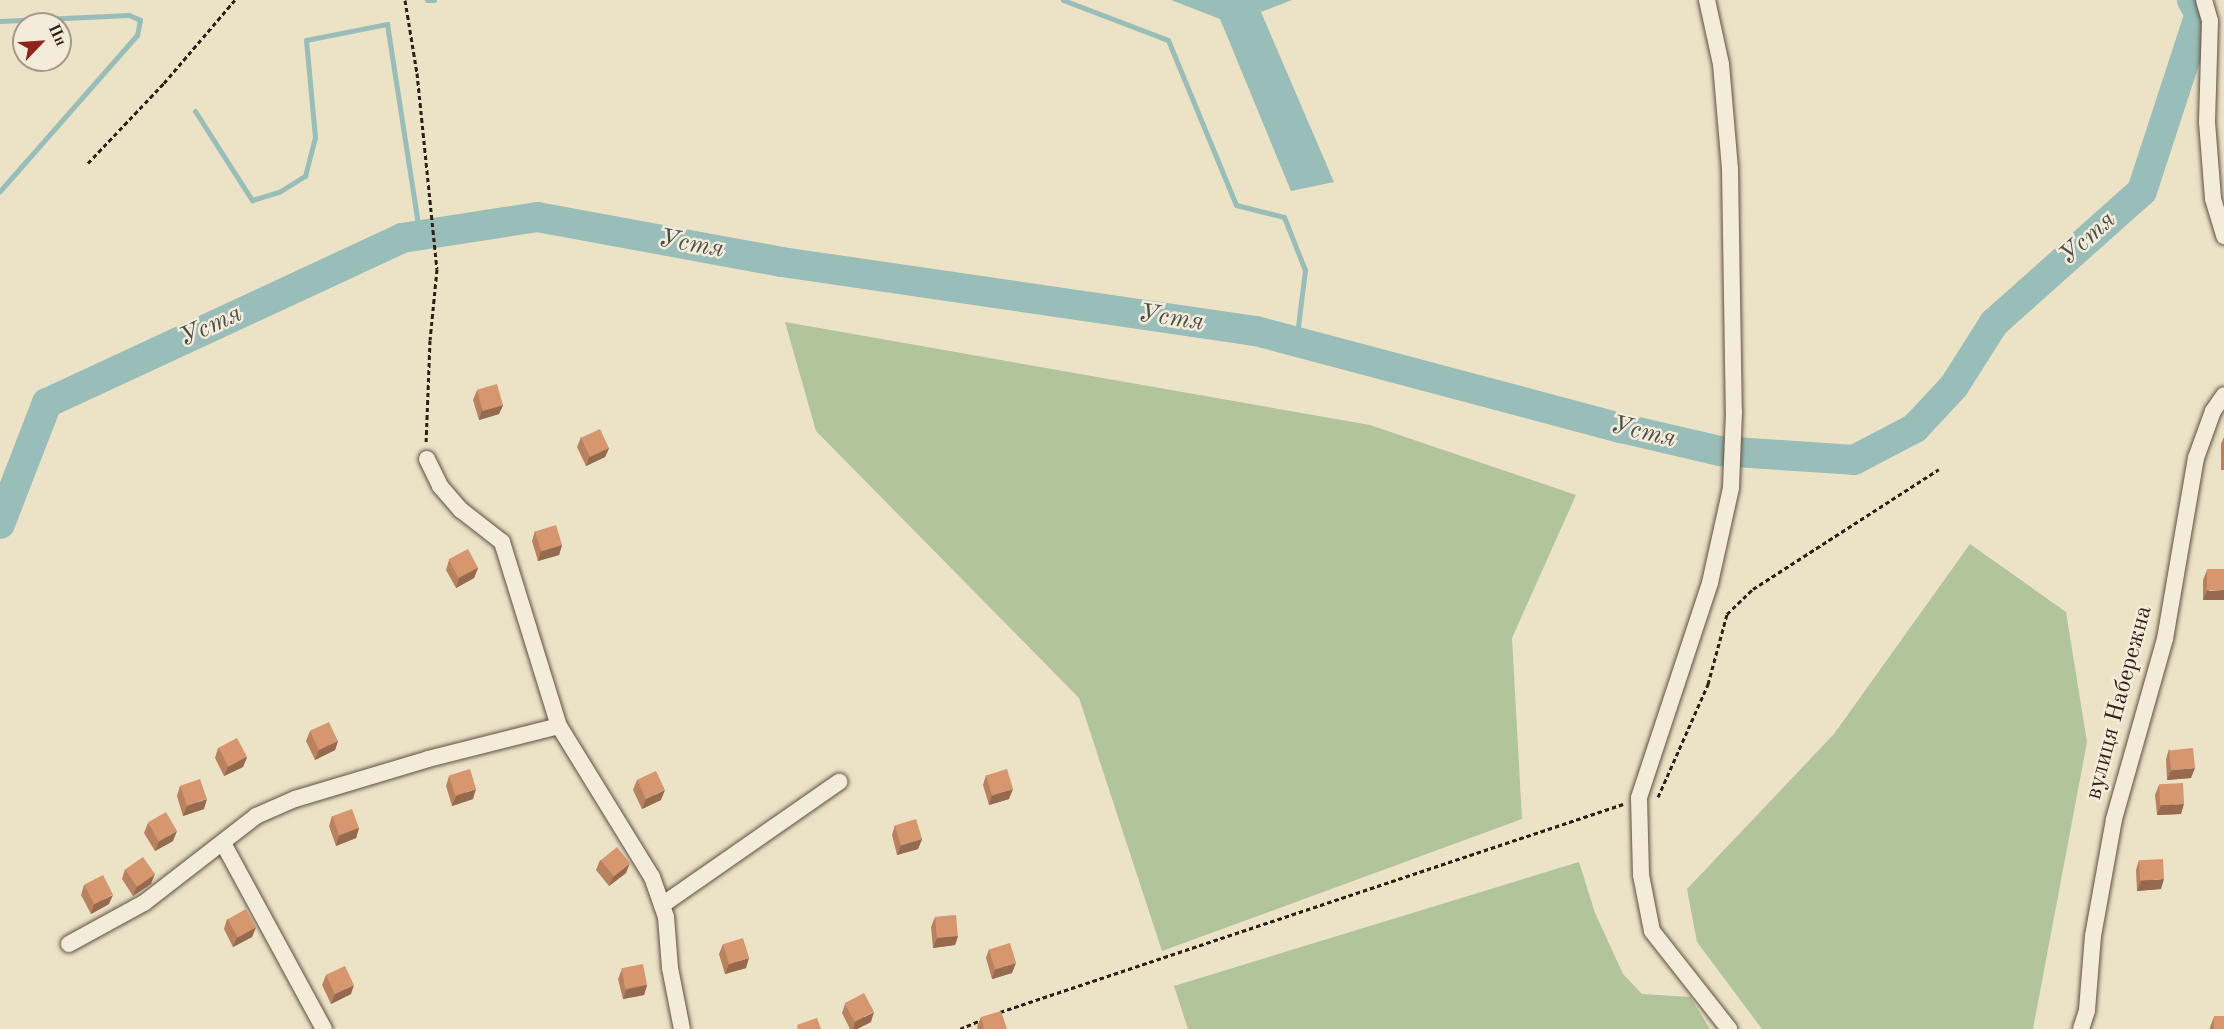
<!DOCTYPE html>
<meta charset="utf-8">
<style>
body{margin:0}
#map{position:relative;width:2224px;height:1029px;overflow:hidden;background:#ece2c6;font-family:"Old Standard TT",serif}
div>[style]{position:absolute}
.green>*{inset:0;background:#b2c499}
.water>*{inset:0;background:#99bdb8}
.stream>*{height:5px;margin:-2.5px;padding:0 2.5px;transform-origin:2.5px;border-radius:2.5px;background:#99bdb8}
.river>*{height:30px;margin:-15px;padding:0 15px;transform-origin:15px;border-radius:15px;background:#99bdb8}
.path>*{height:3px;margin-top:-1.5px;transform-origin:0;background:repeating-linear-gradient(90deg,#2e1f15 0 4.5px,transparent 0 7.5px)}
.roads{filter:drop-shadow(0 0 2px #5e5041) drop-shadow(0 0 2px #5e5041)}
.minor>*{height:16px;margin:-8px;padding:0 8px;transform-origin:8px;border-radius:8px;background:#f3ecda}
.wall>*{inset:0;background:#b8825f}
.shaded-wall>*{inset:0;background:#966a4e}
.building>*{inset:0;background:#d6976f;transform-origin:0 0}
span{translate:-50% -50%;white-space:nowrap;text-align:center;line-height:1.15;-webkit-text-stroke:5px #f3ecda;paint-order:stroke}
.street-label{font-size:24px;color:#2e1f15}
.water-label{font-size:26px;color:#4e4e46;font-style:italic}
.north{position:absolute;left:12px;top:12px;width:60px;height:60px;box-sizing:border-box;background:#f3ecda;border:2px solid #a49a8b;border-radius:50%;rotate:65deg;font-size:16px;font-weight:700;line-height:24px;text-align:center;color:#2e1f15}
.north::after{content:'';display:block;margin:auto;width:21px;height:27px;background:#8f2418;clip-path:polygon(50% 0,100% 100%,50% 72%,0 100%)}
</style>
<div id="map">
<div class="green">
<div style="clip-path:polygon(785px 322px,1370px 425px,1576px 495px,1512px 638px,1522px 819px,1162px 951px,1079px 698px,816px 431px)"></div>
<div style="clip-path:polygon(1970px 544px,2066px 612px,2087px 742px,2033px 1029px,1762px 1029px,1697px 942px,1687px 889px,1834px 734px)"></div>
<div style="clip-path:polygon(1579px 862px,1595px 913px,1623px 974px,1642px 994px,1690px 997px,1710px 1029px,1188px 1029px,1174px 986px)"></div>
</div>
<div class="water">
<div style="clip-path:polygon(1171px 0,1292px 0,1261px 12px,1334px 182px,1291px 191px,1220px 19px)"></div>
</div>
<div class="stream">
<div style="left:427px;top:0;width:7px"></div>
<div style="left:1063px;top:0;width:112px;rotate:20.9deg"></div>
<div style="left:1168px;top:40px;width:178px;rotate:67.6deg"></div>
<div style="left:1236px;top:205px;width:49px;rotate:14deg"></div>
<div style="left:1284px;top:217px;width:57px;rotate:68.4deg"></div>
<div style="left:1305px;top:270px;width:73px;rotate:97.1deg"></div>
<div style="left:0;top:21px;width:129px;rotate:-2.7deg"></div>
<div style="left:129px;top:15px;width:12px;rotate:24deg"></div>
<div style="left:140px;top:20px;width:15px;rotate:101deg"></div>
<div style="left:137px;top:35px;width:208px;rotate:131.3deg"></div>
<div style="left:195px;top:111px;width:106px;rotate:57.4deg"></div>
<div style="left:252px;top:200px;width:28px;rotate:-17deg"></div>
<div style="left:279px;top:192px;width:31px;rotate:-32deg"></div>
<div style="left:305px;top:176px;width:40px;rotate:-75.6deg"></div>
<div style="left:315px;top:137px;width:97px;rotate:-95.3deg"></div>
<div style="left:306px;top:40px;width:83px;rotate:-11.2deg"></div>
<div style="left:387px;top:24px;width:215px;rotate:81.2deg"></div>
</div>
<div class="river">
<div style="left:0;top:524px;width:130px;rotate:-68.8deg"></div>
<div style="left:47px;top:403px;width:391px;rotate:-24.9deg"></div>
<div style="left:402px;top:238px;width:137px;rotate:-8.8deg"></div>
<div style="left:537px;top:217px;width:249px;rotate:10.4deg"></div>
<div style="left:782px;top:262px;width:479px;rotate:8.3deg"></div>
<div style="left:1256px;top:331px;width:378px;rotate:14.9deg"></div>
<div style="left:1621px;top:428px;width:102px;rotate:13.1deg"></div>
<div style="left:1720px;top:451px;width:134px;rotate:3.8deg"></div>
<div style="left:1854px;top:460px;width:69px;rotate:-27.7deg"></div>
<div style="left:1915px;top:428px;width:57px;rotate:-47.1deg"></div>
<div style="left:1954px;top:386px;width:75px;rotate:-57.6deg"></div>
<div style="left:1994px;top:323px;width:198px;rotate:-41.7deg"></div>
<div style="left:2142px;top:191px;width:186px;rotate:-71.9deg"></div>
<div style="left:2200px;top:14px;width:16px;rotate:-120deg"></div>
</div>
<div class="path">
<div style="left:405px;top:0;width:74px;rotate:80.7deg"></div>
<div style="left:417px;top:73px;width:197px;rotate:84.2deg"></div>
<div style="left:437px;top:269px;width:71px;rotate:95.6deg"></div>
<div style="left:430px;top:340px;width:103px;rotate:92.2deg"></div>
<div style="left:88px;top:163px;width:110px;rotate:-46.5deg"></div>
<div style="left:164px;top:83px;width:109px;rotate:-49.5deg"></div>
<div style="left:1658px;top:797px;width:124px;rotate:-66.1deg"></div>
<div style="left:1708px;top:684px;width:73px;rotate:-74.8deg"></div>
<div style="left:1727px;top:614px;width:36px;rotate:-44deg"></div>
<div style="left:1753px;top:589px;width:221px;rotate:-32.8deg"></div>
<div style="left:1000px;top:1012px;width:657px;rotate:-18.46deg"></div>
<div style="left:960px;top:1029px;width:25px;rotate:-23deg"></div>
</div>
<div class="roads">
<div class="minor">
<div style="left:1707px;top:0;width:66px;rotate:77.7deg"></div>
<div style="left:1721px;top:64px;width:105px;rotate:85.1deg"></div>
<div style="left:1730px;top:169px;width:243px;rotate:89.1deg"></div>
<div style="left:1734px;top:412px;width:76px;rotate:92.3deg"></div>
<div style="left:1731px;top:488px;width:97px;rotate:102.5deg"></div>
<div style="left:1710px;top:583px;width:226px;rotate:108.3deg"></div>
<div style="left:1639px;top:798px;width:77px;rotate:88.5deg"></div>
<div style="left:1641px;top:875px;width:57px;rotate:78.9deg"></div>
<div style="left:1652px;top:931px;width:125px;rotate:51.8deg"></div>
<div style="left:2204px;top:0;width:22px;rotate:74deg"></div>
<div style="left:2210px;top:21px;width:101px;rotate:91.7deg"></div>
<div style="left:2207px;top:122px;width:77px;rotate:85.5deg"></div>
<div style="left:2213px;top:199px;width:39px;rotate:73deg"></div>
<div style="left:427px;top:459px;width:30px;rotate:64deg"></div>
<div style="left:440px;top:486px;width:32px;rotate:49deg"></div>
<div style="left:461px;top:510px;width:52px;rotate:38deg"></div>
<div style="left:502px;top:542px;width:193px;rotate:72.8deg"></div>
<div style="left:223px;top:843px;width:212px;rotate:61.5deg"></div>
<div style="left:662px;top:905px;width:216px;rotate:-34.8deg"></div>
<div style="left:69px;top:944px;width:85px;rotate:-28.7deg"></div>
<div style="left:144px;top:903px;width:142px;rotate:-37.8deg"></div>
<div style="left:256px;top:816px;width:43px;rotate:-23.6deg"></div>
<div style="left:295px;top:799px;width:139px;rotate:-16.7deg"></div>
<div style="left:428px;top:759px;width:135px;rotate:-14.1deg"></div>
<div style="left:559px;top:726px;width:177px;rotate:58.4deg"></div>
<div style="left:652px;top:877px;width:42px;rotate:70.7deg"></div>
<div style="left:666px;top:917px;width:51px;rotate:85.5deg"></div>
<div style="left:670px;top:968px;width:62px;rotate:78.9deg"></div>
<div style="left:2081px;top:1029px;width:20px;rotate:-72deg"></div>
<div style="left:2087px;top:1010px;width:74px;rotate:-85.4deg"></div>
<div style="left:2093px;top:936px;width:119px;rotate:-79.8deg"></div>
<div style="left:2114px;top:819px;width:187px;rotate:-74.2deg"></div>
<div style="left:2165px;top:639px;width:184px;rotate:-80.3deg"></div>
<div style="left:2196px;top:458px;width:50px;rotate:-70.1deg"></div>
<div style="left:2213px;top:411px;width:19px;rotate:-55deg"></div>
</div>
</div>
<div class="wall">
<div style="clip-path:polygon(477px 390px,503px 405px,499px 414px,479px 420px,473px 400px)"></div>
<div style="clip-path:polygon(581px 437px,609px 448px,605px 457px,586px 466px,577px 447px)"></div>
<div style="clip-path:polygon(2224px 437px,2224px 470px,2221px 470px,2221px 444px)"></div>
<div style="clip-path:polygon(535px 531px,562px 545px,559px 555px,538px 561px,532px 541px)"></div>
<div style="clip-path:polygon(449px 560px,478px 568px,474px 578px,456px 588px,446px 570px)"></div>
<div style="clip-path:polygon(2224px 569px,2203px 600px,2203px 580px,2207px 570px)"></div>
<div style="clip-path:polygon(310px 731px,338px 741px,335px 750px,315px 760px,306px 741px)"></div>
<div style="clip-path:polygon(218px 748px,247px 757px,243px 767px,224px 776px,215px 758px)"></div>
<div style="clip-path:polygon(2169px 749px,2191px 778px,2167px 780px,2166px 759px)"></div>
<div style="clip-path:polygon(986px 775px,1009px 799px,989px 805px,983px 785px)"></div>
<div style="clip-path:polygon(449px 776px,473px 799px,452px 806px,446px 786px)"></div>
<div style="clip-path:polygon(637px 780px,661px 800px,642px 809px,633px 790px)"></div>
<div style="clip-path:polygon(2159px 785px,2181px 814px,2157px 815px,2155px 795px)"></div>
<div style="clip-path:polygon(180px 786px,204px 809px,183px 816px,177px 796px)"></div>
<div style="clip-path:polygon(332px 816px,359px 828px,356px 838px,336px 846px,329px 826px)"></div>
<div style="clip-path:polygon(148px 823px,173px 841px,155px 851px,144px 833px)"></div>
<div style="clip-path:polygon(895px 825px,922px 839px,918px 849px,897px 855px,892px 835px)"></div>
<div style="clip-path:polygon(600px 860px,626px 873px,609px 886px,596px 870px)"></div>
<div style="clip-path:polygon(2139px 860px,2161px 889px,2137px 891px,2136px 870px)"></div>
<div style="clip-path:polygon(125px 869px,151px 884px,133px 896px,122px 879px)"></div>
<div style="clip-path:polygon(84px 885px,109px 904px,91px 914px,81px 895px)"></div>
<div style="clip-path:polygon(935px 917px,958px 936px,955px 945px,933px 948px,931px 927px)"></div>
<div style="clip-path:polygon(227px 919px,256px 927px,252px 937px,233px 947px,224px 929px)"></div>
<div style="clip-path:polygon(723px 944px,746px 968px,725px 974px,719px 954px)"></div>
<div style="clip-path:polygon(989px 949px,1012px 973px,992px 979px,986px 958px)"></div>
<div style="clip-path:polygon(622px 969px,647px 985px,644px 995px,623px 999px,618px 979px)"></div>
<div style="clip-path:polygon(326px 975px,351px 994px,331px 1004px,322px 985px)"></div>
<div style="clip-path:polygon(845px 1004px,871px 1022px,857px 1029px,850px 1029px,842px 1013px)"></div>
<div style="clip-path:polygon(981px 1017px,1007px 1029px,978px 1029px,977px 1027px)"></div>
<div style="clip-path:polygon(2214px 1017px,2224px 1029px,2210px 1029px,2210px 1027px)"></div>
</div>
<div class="shaded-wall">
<div style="clip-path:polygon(503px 405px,499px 414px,479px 420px,482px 410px)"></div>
<div style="clip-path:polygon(609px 448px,605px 457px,586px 466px,589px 457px)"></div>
<div style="clip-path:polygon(562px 545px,559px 555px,538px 561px,541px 551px)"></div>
<div style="clip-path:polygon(478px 568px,474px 578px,456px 588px,459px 578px)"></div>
<div style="clip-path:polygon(2224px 590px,2224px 600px,2203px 600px,2207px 591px)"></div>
<div style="clip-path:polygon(338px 741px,335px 750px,315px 760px,319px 750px)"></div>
<div style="clip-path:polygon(247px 757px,243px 767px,224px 776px,228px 767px)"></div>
<div style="clip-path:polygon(2195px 768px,2191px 778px,2167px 780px,2171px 770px)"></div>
<div style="clip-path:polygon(476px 789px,473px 799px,452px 806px,456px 796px)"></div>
<div style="clip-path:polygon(1013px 789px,1009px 799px,989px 805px,992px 795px)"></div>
<div style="clip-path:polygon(665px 790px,661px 800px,642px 809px,646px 799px)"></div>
<div style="clip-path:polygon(207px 799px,204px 809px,183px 816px,187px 806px)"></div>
<div style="clip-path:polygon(2184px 804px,2181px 814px,2157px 815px,2161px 805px)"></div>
<div style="clip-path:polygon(359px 828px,356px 838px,336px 846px,339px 836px)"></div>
<div style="clip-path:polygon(177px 831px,173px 841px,155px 851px,159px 841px)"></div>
<div style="clip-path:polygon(922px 839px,918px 849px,897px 855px,901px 845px)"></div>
<div style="clip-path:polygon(630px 863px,626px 873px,609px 886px,613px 877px)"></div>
<div style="clip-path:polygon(155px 874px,151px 884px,133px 896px,137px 886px)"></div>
<div style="clip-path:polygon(2164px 879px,2161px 889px,2137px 891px,2141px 881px)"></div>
<div style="clip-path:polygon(113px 895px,109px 904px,91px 914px,94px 904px)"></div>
<div style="clip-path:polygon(256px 927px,252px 937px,233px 947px,237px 937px)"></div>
<div style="clip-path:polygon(958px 936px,955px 945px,933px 948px,937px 938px)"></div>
<div style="clip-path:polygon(749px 958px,746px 968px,725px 974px,729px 964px)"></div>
<div style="clip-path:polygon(1016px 963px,1012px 973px,992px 979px,995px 969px)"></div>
<div style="clip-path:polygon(354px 985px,351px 994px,331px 1004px,335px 994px)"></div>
<div style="clip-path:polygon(647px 985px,644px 995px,623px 999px,626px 990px)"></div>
<div style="clip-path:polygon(874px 1012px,871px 1022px,857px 1029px,853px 1029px,855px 1022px)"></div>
</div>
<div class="building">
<div style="left:497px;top:384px;width:22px;height:21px;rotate:74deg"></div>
<div style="left:600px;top:429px;width:21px;height:21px;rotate:65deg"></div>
<div style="left:556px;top:525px;width:21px;height:22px;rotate:73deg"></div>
<div style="left:468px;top:549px;width:21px;height:22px;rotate:62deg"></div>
<div style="left:2224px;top:569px;width:21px;height:17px;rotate:90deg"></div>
<div style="left:329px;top:722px;width:21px;height:21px;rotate:65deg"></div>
<div style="left:237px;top:738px;width:21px;height:21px;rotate:62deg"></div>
<div style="left:2193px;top:748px;width:20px;height:24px;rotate:84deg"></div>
<div style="left:470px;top:769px;width:21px;height:22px;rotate:73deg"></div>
<div style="left:1007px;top:769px;width:21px;height:22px;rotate:73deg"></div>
<div style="left:656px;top:771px;width:21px;height:21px;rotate:65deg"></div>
<div style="left:200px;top:779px;width:21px;height:21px;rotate:71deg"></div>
<div style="left:2183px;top:783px;width:21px;height:24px;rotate:87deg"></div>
<div style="left:352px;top:809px;width:20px;height:21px;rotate:70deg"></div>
<div style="left:166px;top:812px;width:22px;height:21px;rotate:60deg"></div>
<div style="left:916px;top:819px;width:21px;height:22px;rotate:73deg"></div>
<div style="left:617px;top:847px;width:21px;height:21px;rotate:51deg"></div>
<div style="left:143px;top:857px;width:21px;height:22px;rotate:55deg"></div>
<div style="left:2163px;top:859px;width:20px;height:24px;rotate:87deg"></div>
<div style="left:103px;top:875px;width:22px;height:21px;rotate:63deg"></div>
<div style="left:246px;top:909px;width:21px;height:21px;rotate:61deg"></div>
<div style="left:956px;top:915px;width:21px;height:21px;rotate:85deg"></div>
<div style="left:743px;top:938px;width:21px;height:21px;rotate:73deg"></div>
<div style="left:1010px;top:943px;width:21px;height:22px;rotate:73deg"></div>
<div style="left:643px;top:964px;width:21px;height:22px;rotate:79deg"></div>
<div style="left:345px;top:966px;width:21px;height:21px;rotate:65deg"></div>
<div style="left:864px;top:993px;width:21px;height:22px;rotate:62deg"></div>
<div style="clip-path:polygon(1001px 1011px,1007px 1029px,984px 1029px,981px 1017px)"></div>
<div style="left:2224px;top:1016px;width:13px;height:10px;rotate:90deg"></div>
<div style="clip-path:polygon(817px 1018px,821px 1029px,798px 1029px,797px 1025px)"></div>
</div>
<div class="street-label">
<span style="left:2120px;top:703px;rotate:-75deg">вулиця Набережна</span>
</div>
<div class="water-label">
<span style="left:2088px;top:239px;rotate:-42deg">Устя</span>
<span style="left:691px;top:245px;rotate:10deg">Устя</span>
<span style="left:1171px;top:319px;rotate:8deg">Устя</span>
<span style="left:211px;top:327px;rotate:-25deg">Устя</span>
<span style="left:1643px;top:433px;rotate:13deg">Устя</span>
</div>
<div class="north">Пн</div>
</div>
